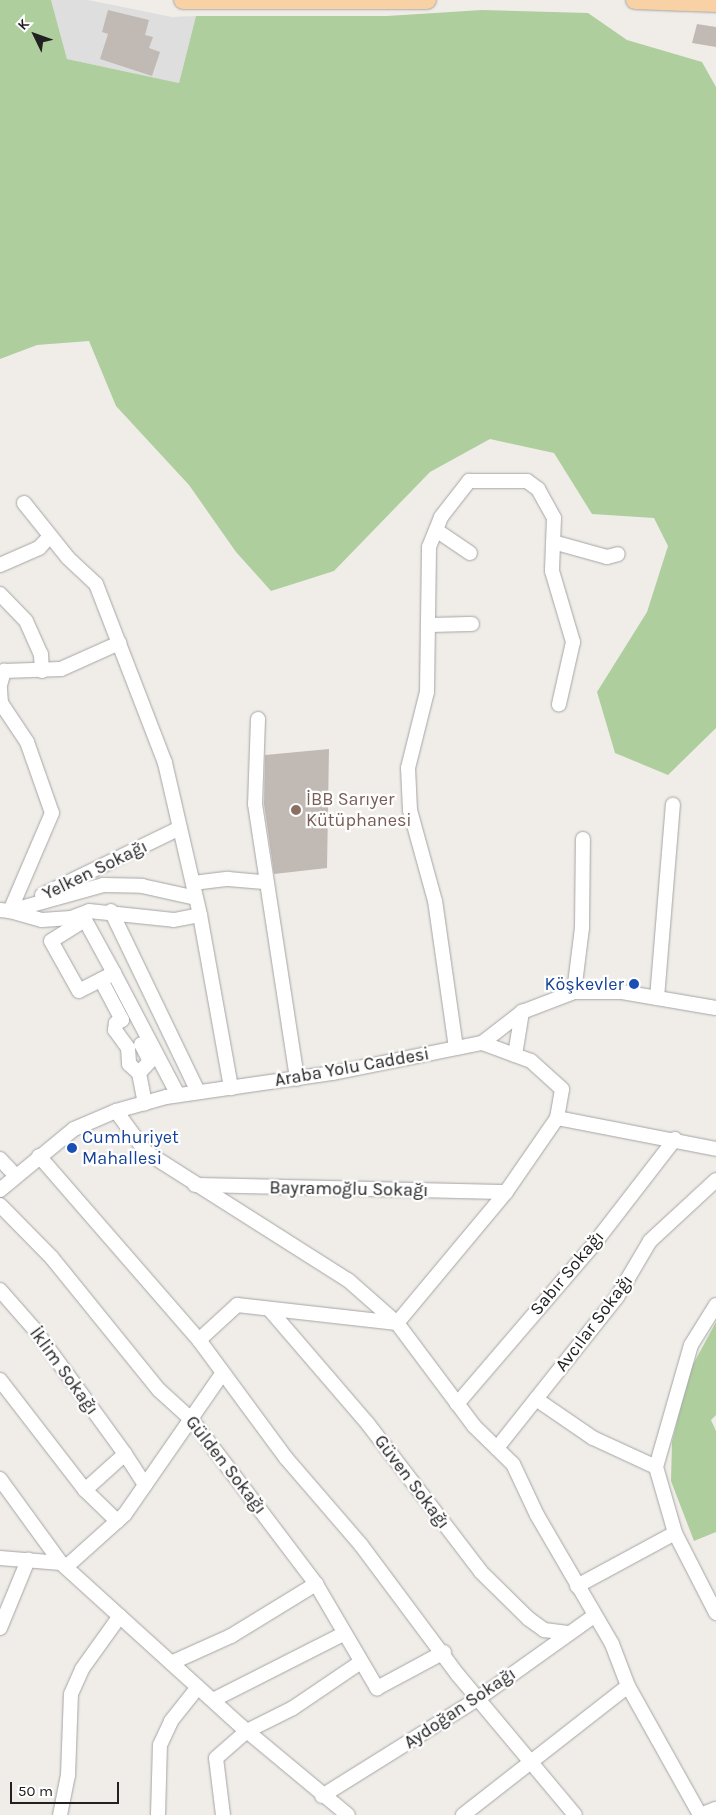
<!DOCTYPE html>
<meta charset="utf-8">
<style>
body{margin:0}
#map{position:relative;width:716px;height:1815px;overflow:hidden;background:#f0ede8;font-family:Karla,sans-serif}
div>[style]{position:absolute}
.residential>*{inset:0;background:#dedede}
.forest>*{inset:0;background:#aece9e}
.building>*{inset:0;background:#c1b9b4}
.roads{filter:drop-shadow(0 0 1px #a5a5a5) drop-shadow(0 0 1px #a5a5a5)}
.minor>*{height:14px;margin:-7px;padding:0 7px;transform-origin:7px;border-radius:7px;background:#fff}
.major>*{height:18px;margin:-9px;padding:0 9px;transform-origin:9px;border-radius:9px;background:#f8d1a5}
.dots>*{width:14px;height:14px;translate:-50% -50%;box-sizing:border-box;border:2px solid #fff;border-radius:50%}
span{translate:-50% -50%;white-space:nowrap;text-align:center;line-height:1.15;-webkit-text-stroke:4.5px #fff;paint-order:stroke}
.education-label{font-size:18px;color:#785e54}
.left{translate:0 -50%;text-align:left}
.street-label{font-size:18px;color:#212121}
.transit-label{font-size:18px;color:#164399}
.right{translate:-100% -50%;text-align:right}
.north{position:absolute;left:10px;top:10px;width:50px;height:50px;-webkit-text-stroke:4px #fff;paint-order:stroke;rotate:312deg;font-size:14px;font-weight:700;line-height:20px;text-align:center;color:#212121}
.north::after{content:'';display:block;margin:auto;width:18px;height:22px;background:#212121;clip-path:polygon(50% 0,100% 100%,50% 72%,0 100%)}
.scale{position:absolute;left:10px;top:1782px;width:109px;height:22px;box-sizing:border-box;border:2px solid #212121;border-top:0;padding-left:6px;font-size:15px;line-height:18px;white-space:nowrap;color:#212121;-webkit-text-stroke:4px #fff;paint-order:stroke}
</style>
<div id="map">
<div class="residential">
<div style="clip-path:polygon(51px 0,88px 0,172px 17px,196px 16px,179px 83px,67px 59px)"></div>
</div>
<div class="forest">
<div style="clip-path:polygon(0 0,51px 0,67px 59px,179px 83px,196px 16px,387px 16px,482px 10px,588px 13px,627px 40px,702px 62px,716px 87px,716px 728px,668px 775px,615px 753px,597px 692px,647px 612px,668px 546px,654px 518px,592px 514px,554px 453px,490px 439px,430px 472px,334px 571px,271px 591px,236px 552px,189px 485px,116px 406px,89px 341px,37px 345px,0 359px)"></div>
<div style="clip-path:polygon(716px 1322px,716px 1415px,711px 1420px,716px 1431px,716px 1532px,694px 1541px,671px 1481px,672px 1442px,690px 1370px)"></div>
</div>
<div class="building">
<div style="clip-path:polygon(108px 10px,149px 20px,145px 35px,153px 37px,149px 48px,160px 52px,152px 76px,100px 59px,108px 34px,102px 32px)"></div>
<div style="clip-path:polygon(697px 24px,716px 27px,716px 47px,692px 43px)"></div>
<div style="clip-path:polygon(329px 749px,327px 868px,274px 874px,264px 804px,265px 755px)"></div>
</div>
<div class="roads">
<div class="minor">
<div style="left:24px;top:503px;width:70px;rotate:51.3deg"></div>
<div style="left:68px;top:558px;width:38px;rotate:43deg"></div>
<div style="left:96px;top:584px;width:192px;rotate:68.9deg"></div>
<div style="left:165px;top:763px;width:156px;rotate:77deg"></div>
<div style="left:200px;top:915px;width:176px;rotate:79.8deg"></div>
<div style="left:436px;top:530px;width:41px;rotate:34.1deg"></div>
<div style="left:553px;top:542px;width:56px;rotate:15.5deg"></div>
<div style="left:607px;top:557px;width:11px;rotate:-15deg"></div>
<div style="left:0;top:565px;width:43px;rotate:-23.6deg"></div>
<div style="left:39px;top:548px;width:16px;rotate:-47deg"></div>
<div style="left:0;top:594px;width:37px;rotate:46deg"></div>
<div style="left:26px;top:621px;width:36px;rotate:66deg"></div>
<div style="left:41px;top:654px;width:17px;rotate:87deg"></div>
<div style="left:428px;top:625px;width:44px;rotate:-1.3deg"></div>
<div style="left:0;top:685px;width:15px;rotate:-74deg"></div>
<div style="left:4px;top:671px;width:57px;rotate:-2deg"></div>
<div style="left:61px;top:669px;width:64px;rotate:-24.1deg"></div>
<div style="left:0;top:689px;width:14px;rotate:86deg"></div>
<div style="left:1px;top:703px;width:47px;rotate:56.3deg"></div>
<div style="left:27px;top:742px;width:75px;rotate:70.6deg"></div>
<div style="left:52px;top:813px;width:107px;rotate:113.2deg"></div>
<div style="left:258px;top:719px;width:85px;rotate:92deg"></div>
<div style="left:255px;top:804px;width:278px;rotate:81.3deg"></div>
<div style="left:193px;top:883px;width:35px;rotate:-7deg"></div>
<div style="left:228px;top:879px;width:36px;rotate:5deg"></div>
<div style="left:42px;top:895px;width:153px;rotate:-25.9deg"></div>
<div style="left:0;top:910px;width:10px;rotate:6deg"></div>
<div style="left:10px;top:911px;width:97px;rotate:-15.6deg"></div>
<div style="left:103px;top:885px;width:39px;rotate:1deg"></div>
<div style="left:142px;top:886px;width:55px;rotate:12.5deg"></div>
<div style="left:10px;top:911px;width:33px;rotate:16deg"></div>
<div style="left:42px;top:920px;width:29px;rotate:-4deg"></div>
<div style="left:71px;top:918px;width:19px;rotate:-21deg"></div>
<div style="left:89px;top:911px;width:85px;rotate:6deg"></div>
<div style="left:174px;top:920px;width:26px;rotate:-11deg"></div>
<div style="left:111px;top:911px;width:201px;rotate:64.3deg"></div>
<div style="left:114px;top:973px;width:39px;rotate:153deg"></div>
<div style="left:79px;top:991px;width:57px;rotate:-119.2deg"></div>
<div style="left:51px;top:941px;width:40px;rotate:-32deg"></div>
<div style="left:85px;top:920px;width:60px;rotate:61.3deg"></div>
<div style="left:114px;top:973px;width:138px;rotate:62.3deg"></div>
<div style="left:101px;top:980px;width:45px;rotate:62.3deg"></div>
<div style="left:122px;top:1020px;width:7px;rotate:153deg"></div>
<div style="left:116px;top:1023px;width:7px;rotate:98deg"></div>
<div style="left:115px;top:1030px;width:22px;rotate:54deg"></div>
<div style="left:128px;top:1048px;width:16px;rotate:86deg"></div>
<div style="left:129px;top:1064px;width:13px;rotate:42deg"></div>
<div style="left:139px;top:1073px;width:31px;rotate:79deg"></div>
<div style="left:574px;top:992px;width:64px;rotate:-82.9deg"></div>
<div style="left:582px;top:928px;width:89px;rotate:-89.4deg"></div>
<div style="left:657px;top:998px;width:194px;rotate:-85.3deg"></div>
<div style="left:456px;top:1048px;width:148px;rotate:-98.1deg"></div>
<div style="left:435px;top:901px;width:94px;rotate:-105.4deg"></div>
<div style="left:410px;top:810px;width:42px;rotate:-92.7deg"></div>
<div style="left:408px;top:768px;width:78px;rotate:-76deg"></div>
<div style="left:427px;top:692px;width:145px;rotate:-89.2deg"></div>
<div style="left:429px;top:547px;width:32px;rotate:-68deg"></div>
<div style="left:441px;top:517px;width:46px;rotate:-52.1deg"></div>
<div style="left:469px;top:481px;width:58px"></div>
<div style="left:527px;top:481px;width:14px;rotate:36deg"></div>
<div style="left:538px;top:489px;width:33px;rotate:61deg"></div>
<div style="left:554px;top:518px;width:53px;rotate:92.2deg"></div>
<div style="left:552px;top:571px;width:74px;rotate:73.5deg"></div>
<div style="left:573px;top:642px;width:64px;rotate:102.7deg"></div>
<div style="left:515px;top:1055px;width:44px;rotate:-80.8deg"></div>
<div style="left:139px;top:1073px;width:16px;rotate:-47deg"></div>
<div style="left:150px;top:1061px;width:19px;rotate:-118deg"></div>
<div style="left:116px;top:1111px;width:51px;rotate:53.8deg"></div>
<div style="left:146px;top:1152px;width:239px;rotate:32.4deg"></div>
<div style="left:348px;top:1280px;width:65px;rotate:41.3deg"></div>
<div style="left:397px;top:1323px;width:129px;rotate:53.2deg"></div>
<div style="left:474px;top:1426px;width:54px;rotate:44.3deg"></div>
<div style="left:513px;top:1464px;width:56px;rotate:64.8deg"></div>
<div style="left:537px;top:1515px;width:149px;rotate:59.8deg"></div>
<div style="left:612px;top:1644px;width:45px;rotate:69.1deg"></div>
<div style="left:628px;top:1686px;width:148px;rotate:60.8deg"></div>
<div style="left:557px;top:1118px;width:162px;rotate:11deg"></div>
<div style="left:39px;top:1156px;width:244px;rotate:49deg"></div>
<div style="left:199px;top:1340px;width:147px;rotate:53.6deg"></div>
<div style="left:286px;top:1458px;width:115px;rotate:49.2deg"></div>
<div style="left:361px;top:1545px;width:162px;rotate:53.3deg"></div>
<div style="left:458px;top:1675px;width:182px;rotate:50.1deg"></div>
<div style="left:0;top:1159px;width:23px;rotate:47deg"></div>
<div style="left:195px;top:1185px;width:311px;rotate:1.3deg"></div>
<div style="left:0;top:1190px;width:96px;rotate:-39.5deg"></div>
<div style="left:74px;top:1129px;width:46px;rotate:-23.2deg"></div>
<div style="left:116px;top:1111px;width:52px;rotate:-15.6deg"></div>
<div style="left:166px;top:1097px;width:169px;rotate:-8.2deg"></div>
<div style="left:333px;top:1073px;width:152px;rotate:-11.4deg"></div>
<div style="left:482px;top:1043px;width:51px;rotate:-37.8deg"></div>
<div style="left:522px;top:1012px;width:56px;rotate:-21deg"></div>
<div style="left:574px;top:992px;width:48px"></div>
<div style="left:622px;top:992px;width:95px;rotate:9.7deg"></div>
<div style="left:0;top:1205px;width:74px;rotate:45.5deg"></div>
<div style="left:52px;top:1258px;width:170px;rotate:51deg"></div>
<div style="left:159px;top:1390px;width:45px;rotate:42.3deg"></div>
<div style="left:192px;top:1420px;width:206px;rotate:52.9deg"></div>
<div style="left:316px;top:1584px;width:121px;rotate:59.6deg"></div>
<div style="left:377px;top:1688px;width:76px;rotate:-28.2deg"></div>
<div style="left:0;top:1290px;width:53px;rotate:48.8deg"></div>
<div style="left:35px;top:1330px;width:153px;rotate:54deg"></div>
<div style="left:716px;top:1305px;width:47px;rotate:122deg"></div>
<div style="left:691px;top:1345px;width:127px;rotate:106deg"></div>
<div style="left:656px;top:1467px;width:69px;rotate:73.9deg"></div>
<div style="left:675px;top:1533px;width:90px;rotate:62.9deg"></div>
<div style="left:270px;top:1310px;width:150px;rotate:49.3deg"></div>
<div style="left:368px;top:1424px;width:186px;rotate:52.6deg"></div>
<div style="left:481px;top:1572px;width:67px;rotate:44.4deg"></div>
<div style="left:529px;top:1619px;width:19px;rotate:36deg"></div>
<div style="left:544px;top:1630px;width:24px;rotate:7deg"></div>
<div style="left:199px;top:1340px;width:52px;rotate:-42.6deg"></div>
<div style="left:237px;top:1305px;width:161px;rotate:6.4deg"></div>
<div style="left:397px;top:1323px;width:170px;rotate:-50.2deg"></div>
<div style="left:506px;top:1192px;width:90px;rotate:-55.4deg"></div>
<div style="left:557px;top:1118px;width:29px;rotate:-80deg"></div>
<div style="left:562px;top:1089px;width:42px;rotate:-137.9deg"></div>
<div style="left:531px;top:1061px;width:52px;rotate:-159.8deg"></div>
<div style="left:0;top:1380px;width:139px;rotate:52.3deg"></div>
<div style="left:85px;top:1490px;width:54px;rotate:-42deg"></div>
<div style="left:125px;top:1454px;width:37px;rotate:57deg"></div>
<div style="left:536px;top:1399px;width:69px;rotate:34.4deg"></div>
<div style="left:593px;top:1438px;width:69px;rotate:24.7deg"></div>
<div style="left:457px;top:1404px;width:204px;rotate:-49.4deg"></div>
<div style="left:590px;top:1249px;width:139px;rotate:-52.3deg"></div>
<div style="left:497px;top:1448px;width:193px;rotate:-51.5deg"></div>
<div style="left:617px;top:1297px;width:65px;rotate:-59.5deg"></div>
<div style="left:650px;top:1241px;width:90px;rotate:-42.7deg"></div>
<div style="left:0;top:1479px;width:104px;rotate:54deg"></div>
<div style="left:85px;top:1490px;width:45px;rotate:44.1deg"></div>
<div style="left:0;top:1558px;width:61px;rotate:4.7deg"></div>
<div style="left:61px;top:1563px;width:243px;rotate:42.2deg"></div>
<div style="left:241px;top:1726px;width:139px;rotate:39.8deg"></div>
<div style="left:66px;top:1567px;width:79px;rotate:-41.9deg"></div>
<div style="left:125px;top:1514px;width:170px;rotate:-55.3deg"></div>
<div style="left:577px;top:1586px;width:111px;rotate:-28.4deg"></div>
<div style="left:0;top:1628px;width:74px;rotate:-67.6deg"></div>
<div style="left:171px;top:1663px;width:66px;rotate:-24.2deg"></div>
<div style="left:231px;top:1636px;width:100px;rotate:-31.5deg"></div>
<div style="left:213px;top:1700px;width:146px;rotate:-26.9deg"></div>
<div style="left:322px;top:1796px;width:185px;rotate:-32deg"></div>
<div style="left:479px;top:1698px;width:141px;rotate:-35.5deg"></div>
<div style="left:60px;top:1815px;width:41px;rotate:-78.7deg"></div>
<div style="left:68px;top:1775px;width:81px;rotate:-87.9deg"></div>
<div style="left:71px;top:1694px;width:27px;rotate:-66deg"></div>
<div style="left:82px;top:1669px;width:65px;rotate:-54.4deg"></div>
<div style="left:158px;top:1815px;width:70px;rotate:-88.4deg"></div>
<div style="left:160px;top:1745px;width:26px;rotate:-65deg"></div>
<div style="left:171px;top:1721px;width:43px;rotate:-51.5deg"></div>
<div style="left:223px;top:1815px;width:57px;rotate:-97deg"></div>
<div style="left:216px;top:1758px;width:41px;rotate:-41.1deg"></div>
<div style="left:247px;top:1731px;width:51px;rotate:-26.6deg"></div>
<div style="left:293px;top:1708px;width:82px;rotate:-34.1deg"></div>
<div style="left:463px;top:1815px;width:209px;rotate:-38deg"></div>
<div style="left:700px;top:1815px;width:17px;rotate:-21deg"></div>
</div>
<div class="major">
<div style="left:183px;top:0;width:244px"></div>
<div style="left:635px;top:0;width:81px;rotate:2.1deg"></div>
</div>
</div>
<div class="dots">
<div style="left:296px;top:810px;background:#8d6e63"></div>
<div style="left:634px;top:984px;background:#1a4fb4"></div>
<div style="left:72px;top:1148px;background:#1a4fb4"></div>
</div>
<div class="education-label">
<span class="left" style="left:306px;top:810px">İBB Sarıyer<br>Kütüphanesi</span>
</div>
<div class="street-label">
<span style="left:95px;top:870px;rotate:-26deg">Yelken Sokağı</span>
<span style="left:352px;top:1067px;rotate:-10deg">Araba Yolu Caddesi</span>
<span style="left:349px;top:1189px;rotate:1deg">Bayramoğlu Sokağı</span>
<span style="left:567px;top:1273px;rotate:-50deg">Sabır Sokağı</span>
<span style="left:594px;top:1323px;rotate:-53deg">Avcılar Sokağı</span>
<span style="left:64px;top:1371px;rotate:54deg">İklim Sokağı</span>
<span style="left:226px;top:1465px;rotate:52deg">Gülden Sokağı</span>
<span style="left:412px;top:1482px;rotate:53deg">Güven Sokağı</span>
<span style="left:460px;top:1708px;rotate:-34deg">Aydoğan Sokağı</span>
</div>
<div class="transit-label">
<span class="right" style="left:624px;top:984px">Köşkevler</span>
<span class="left" style="left:82px;top:1148px">Cumhuriyet<br>Mahallesi</span>
</div>
<div class="north">K</div>
<div class="scale">50 m</div>
</div>
